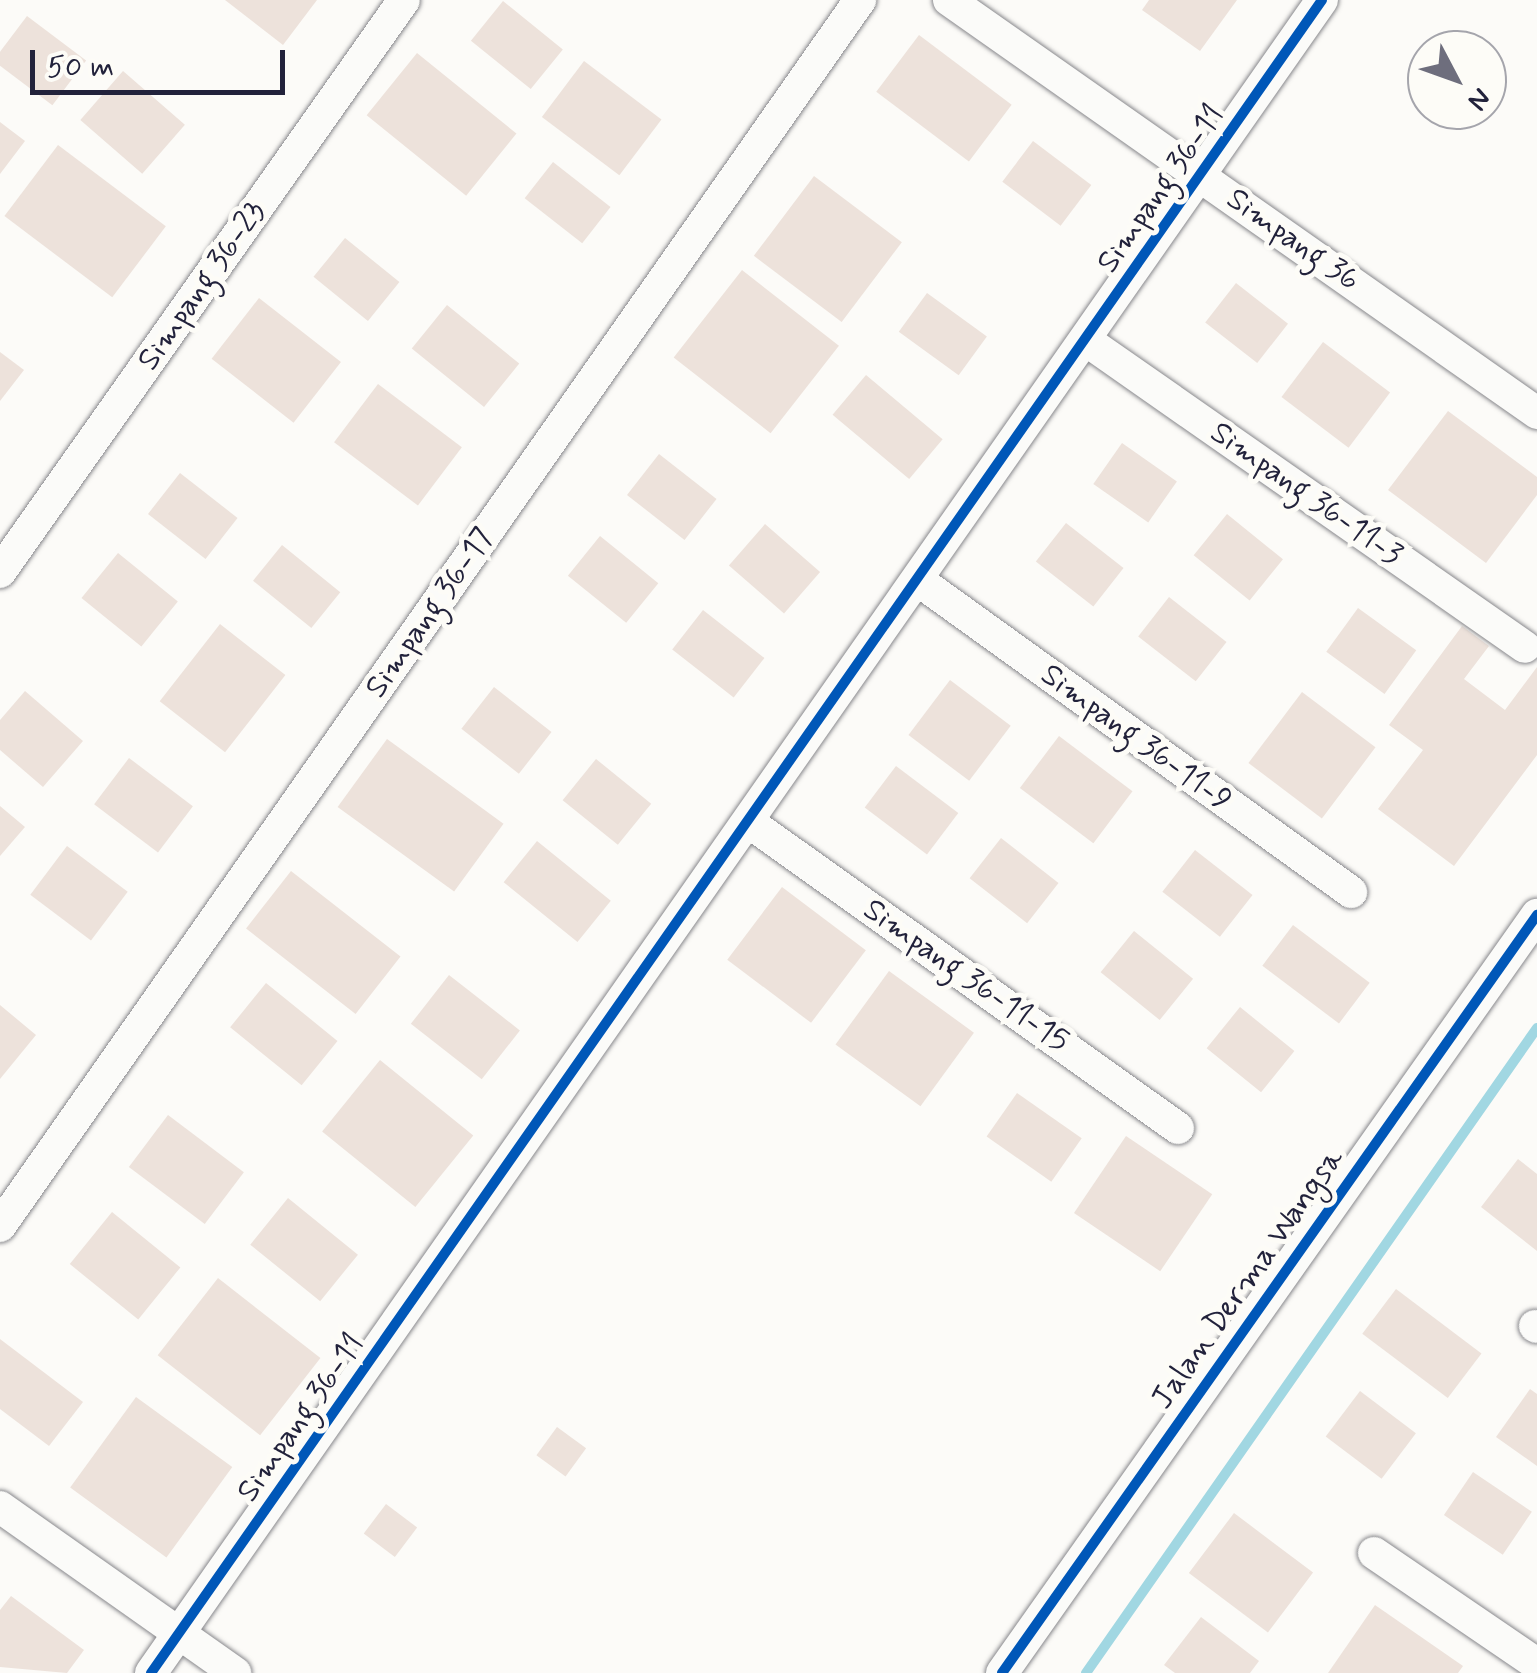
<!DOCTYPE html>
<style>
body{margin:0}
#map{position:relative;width:1537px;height:1673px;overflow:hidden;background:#fcfbf8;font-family:Mynerve,sans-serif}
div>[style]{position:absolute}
.stream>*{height:10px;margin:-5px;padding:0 5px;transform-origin:5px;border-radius:5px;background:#a1d7e2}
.building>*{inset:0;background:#ede2db;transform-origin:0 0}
.roads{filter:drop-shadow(0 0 2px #88888c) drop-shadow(0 0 2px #88888c)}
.street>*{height:32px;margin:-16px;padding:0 16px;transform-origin:16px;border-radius:16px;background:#fbfbf9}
.cycleway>*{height:10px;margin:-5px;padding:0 5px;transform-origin:5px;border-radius:5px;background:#0057b8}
span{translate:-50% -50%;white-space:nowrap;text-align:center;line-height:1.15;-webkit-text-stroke:10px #fdfcf7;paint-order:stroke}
.street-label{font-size:32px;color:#22223b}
.north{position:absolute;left:1407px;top:30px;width:100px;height:100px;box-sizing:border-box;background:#fdfcf7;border:2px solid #a5a5ac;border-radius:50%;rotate:131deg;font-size:28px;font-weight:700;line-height:40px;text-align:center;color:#22223b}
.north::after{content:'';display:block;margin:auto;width:35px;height:45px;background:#6e6e7d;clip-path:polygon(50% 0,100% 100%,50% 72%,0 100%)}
.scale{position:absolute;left:30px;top:50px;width:255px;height:45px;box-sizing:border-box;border:5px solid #22223b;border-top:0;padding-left:12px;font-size:30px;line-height:35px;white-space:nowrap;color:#22223b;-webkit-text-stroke:8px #fdfcf7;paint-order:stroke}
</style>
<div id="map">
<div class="stream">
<div style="left:1086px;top:1673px;width:787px;rotate:-55.04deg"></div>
</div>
<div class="building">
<div style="clip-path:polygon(225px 0,317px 0,283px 45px)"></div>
<div style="clip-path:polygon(1149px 0,1237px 0,1200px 51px,1142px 10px)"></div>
<div style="left:503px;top:1px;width:77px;height:51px;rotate:39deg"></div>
<div style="left:27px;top:16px;width:74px;height:56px;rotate:37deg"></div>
<div style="left:919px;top:35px;width:116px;height:71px;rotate:37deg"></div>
<div style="left:417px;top:53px;width:128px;height:80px;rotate:39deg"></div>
<div style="left:584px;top:61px;width:97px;height:70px;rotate:37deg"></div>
<div style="left:123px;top:71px;width:82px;height:65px;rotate:41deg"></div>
<div style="clip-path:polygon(0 122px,25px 141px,0 174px)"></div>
<div style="left:1033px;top:141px;width:73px;height:51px;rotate:37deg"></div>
<div style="left:58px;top:145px;width:135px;height:89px;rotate:37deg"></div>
<div style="left:553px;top:162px;width:73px;height:46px;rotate:38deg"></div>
<div style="left:814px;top:176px;width:110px;height:100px;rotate:37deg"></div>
<div style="left:345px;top:238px;width:70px;height:50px;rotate:39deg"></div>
<div style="left:742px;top:270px;width:123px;height:111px;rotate:38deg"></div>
<div style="left:1236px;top:283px;width:66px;height:50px;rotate:38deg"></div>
<div style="left:927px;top:293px;width:74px;height:48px;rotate:36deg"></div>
<div style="left:259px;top:298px;width:104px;height:77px;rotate:38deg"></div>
<div style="left:447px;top:305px;width:93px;height:56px;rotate:39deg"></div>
<div style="left:1323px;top:342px;width:84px;height:69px;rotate:37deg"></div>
<div style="clip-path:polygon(0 352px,24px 370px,0 401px)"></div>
<div style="left:866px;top:375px;width:100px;height:52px;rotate:40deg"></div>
<div style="left:378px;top:384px;width:105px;height:73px;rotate:37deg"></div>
<div style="clip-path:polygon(1448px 411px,1537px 477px,1537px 495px,1486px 563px,1388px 490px)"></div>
<div style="left:1122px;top:443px;width:67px;height:50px;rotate:35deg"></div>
<div style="left:659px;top:454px;width:73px;height:52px;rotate:38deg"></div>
<div style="left:180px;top:473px;width:73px;height:52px;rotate:38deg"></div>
<div style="left:1227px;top:514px;width:72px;height:53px;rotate:39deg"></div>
<div style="left:1066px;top:523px;width:73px;height:49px;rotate:38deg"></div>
<div style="left:765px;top:524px;width:73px;height:55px;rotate:41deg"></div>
<div style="left:600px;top:536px;width:75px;height:51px;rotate:39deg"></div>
<div style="left:282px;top:545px;width:75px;height:46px;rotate:39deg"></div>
<div style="left:118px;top:553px;width:77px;height:58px;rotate:39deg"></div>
<div style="left:1169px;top:597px;width:73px;height:50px;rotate:38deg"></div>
<div style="left:1358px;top:608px;width:72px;height:54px;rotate:36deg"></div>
<div style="left:703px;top:610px;width:78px;height:50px;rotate:38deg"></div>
<div style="left:220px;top:624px;width:83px;height:98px;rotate:38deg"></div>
<div style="clip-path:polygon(1462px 626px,1489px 646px,1464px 679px,1505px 710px,1537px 667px,1537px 755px,1454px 866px,1378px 809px,1423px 750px,1389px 725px)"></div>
<div style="left:950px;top:680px;width:76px;height:69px;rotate:37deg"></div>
<div style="left:494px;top:687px;width:73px;height:53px;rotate:38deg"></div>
<div style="clip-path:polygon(25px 691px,83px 741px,43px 787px,0 750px,0 720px)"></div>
<div style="left:1302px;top:692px;width:92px;height:89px;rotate:37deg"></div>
<div style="left:1059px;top:736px;width:92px;height:65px;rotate:37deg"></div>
<div style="left:387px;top:739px;width:144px;height:84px;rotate:36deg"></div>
<div style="left:129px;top:758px;width:80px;height:58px;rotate:37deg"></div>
<div style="left:596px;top:759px;width:71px;height:53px;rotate:39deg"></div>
<div style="left:896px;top:766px;width:78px;height:52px;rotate:37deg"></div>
<div style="clip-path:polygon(0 806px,25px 827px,0 856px)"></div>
<div style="left:1001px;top:838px;width:73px;height:51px;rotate:38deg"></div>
<div style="left:537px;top:841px;width:95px;height:53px;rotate:39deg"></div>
<div style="left:67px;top:846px;width:76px;height:61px;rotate:37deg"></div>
<div style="left:1195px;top:850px;width:73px;height:53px;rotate:38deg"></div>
<div style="left:291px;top:871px;width:139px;height:73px;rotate:38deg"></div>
<div style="left:782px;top:887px;width:105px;height:91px;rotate:37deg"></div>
<div style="left:1293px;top:925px;width:96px;height:51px;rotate:37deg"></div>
<div style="left:1134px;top:931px;width:76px;height:53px;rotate:39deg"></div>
<div style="left:889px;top:971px;width:105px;height:91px;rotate:36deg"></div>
<div style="left:449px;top:975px;width:90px;height:62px;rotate:38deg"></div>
<div style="left:266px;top:983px;width:92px;height:57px;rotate:39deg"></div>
<div style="clip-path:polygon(0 1005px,36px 1035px,0 1079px)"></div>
<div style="left:1240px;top:1007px;width:70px;height:53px;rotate:39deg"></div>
<div style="left:380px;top:1060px;width:120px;height:92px;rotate:39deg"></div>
<div style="left:1017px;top:1093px;width:79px;height:53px;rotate:35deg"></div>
<div style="left:168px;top:1115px;width:95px;height:65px;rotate:37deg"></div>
<div style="left:1126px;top:1136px;width:104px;height:93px;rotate:34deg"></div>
<div style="clip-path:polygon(1518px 1159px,1537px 1174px,1537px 1251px,1481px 1207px)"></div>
<div style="left:288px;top:1198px;width:90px;height:60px;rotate:39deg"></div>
<div style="left:112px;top:1212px;width:88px;height:67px;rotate:39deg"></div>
<div style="left:218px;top:1278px;width:130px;height:98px;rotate:38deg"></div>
<div style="left:1396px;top:1289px;width:107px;height:56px;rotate:37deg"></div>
<div style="clip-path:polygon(0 1339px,83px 1402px,49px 1446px,0 1409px)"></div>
<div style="clip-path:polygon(1530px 1389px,1537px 1394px,1537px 1466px,1496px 1437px)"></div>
<div style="left:1360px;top:1391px;width:70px;height:57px;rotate:37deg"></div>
<div style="left:136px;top:1397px;width:119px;height:112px;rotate:36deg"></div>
<div style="left:557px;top:1427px;width:36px;height:35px;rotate:36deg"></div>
<div style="left:1473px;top:1472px;width:71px;height:52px;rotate:34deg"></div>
<div style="left:386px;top:1504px;width:39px;height:37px;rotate:37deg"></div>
<div style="left:1234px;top:1513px;width:99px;height:75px;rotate:37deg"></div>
<div style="clip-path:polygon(11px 1596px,84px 1650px,67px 1673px,0 1667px,0 1610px)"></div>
<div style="clip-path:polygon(1375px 1605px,1463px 1666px,1458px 1673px,1328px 1673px)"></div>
<div style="clip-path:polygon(1201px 1617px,1259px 1661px,1250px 1673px,1175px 1673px,1164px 1665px)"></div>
</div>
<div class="roads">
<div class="street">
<div style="left:949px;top:0;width:719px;rotate:35.08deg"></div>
<div style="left:1087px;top:341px;width:534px;rotate:34.94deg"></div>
<div style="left:0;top:572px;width:700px;rotate:-54.77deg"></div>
<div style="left:922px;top:583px;width:529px;rotate:35.76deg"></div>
<div style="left:753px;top:825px;width:522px;rotate:35.49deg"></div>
<div style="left:0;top:1226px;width:1498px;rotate:-54.95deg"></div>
<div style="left:1535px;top:1326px;width:2px;rotate:27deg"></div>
<div style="left:0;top:1507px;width:288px;rotate:35.2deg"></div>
<div style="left:1374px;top:1553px;width:197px;rotate:34.3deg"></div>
<div style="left:151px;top:1673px;width:2042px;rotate:-55.01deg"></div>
<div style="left:1002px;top:1673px;width:928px;rotate:-54.79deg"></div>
</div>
</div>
<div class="cycleway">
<div style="left:151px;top:1673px;width:2042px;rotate:-55.01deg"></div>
<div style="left:1002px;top:1673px;width:928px;rotate:-54.79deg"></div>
</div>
<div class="street-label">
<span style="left:1161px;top:189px;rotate:-55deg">Simpang 36-11</span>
<span style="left:1293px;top:240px;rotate:35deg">Simpang 36</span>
<span style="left:202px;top:286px;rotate:-55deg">Simpang 36-23</span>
<span style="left:1306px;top:494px;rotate:35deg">Simpang 36-11-3</span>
<span style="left:430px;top:613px;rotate:-55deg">Simpang 36-17</span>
<span style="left:1136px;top:738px;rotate:36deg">Simpang 36-11-9</span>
<span style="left:966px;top:976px;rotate:35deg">Simpang 36-11-15</span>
<span style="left:1248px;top:1279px;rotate:-55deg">Jalan Derma Wangsa</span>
<span style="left:301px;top:1418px;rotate:-55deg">Simpang 36-11</span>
</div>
<div class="north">N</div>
<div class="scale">50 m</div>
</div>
